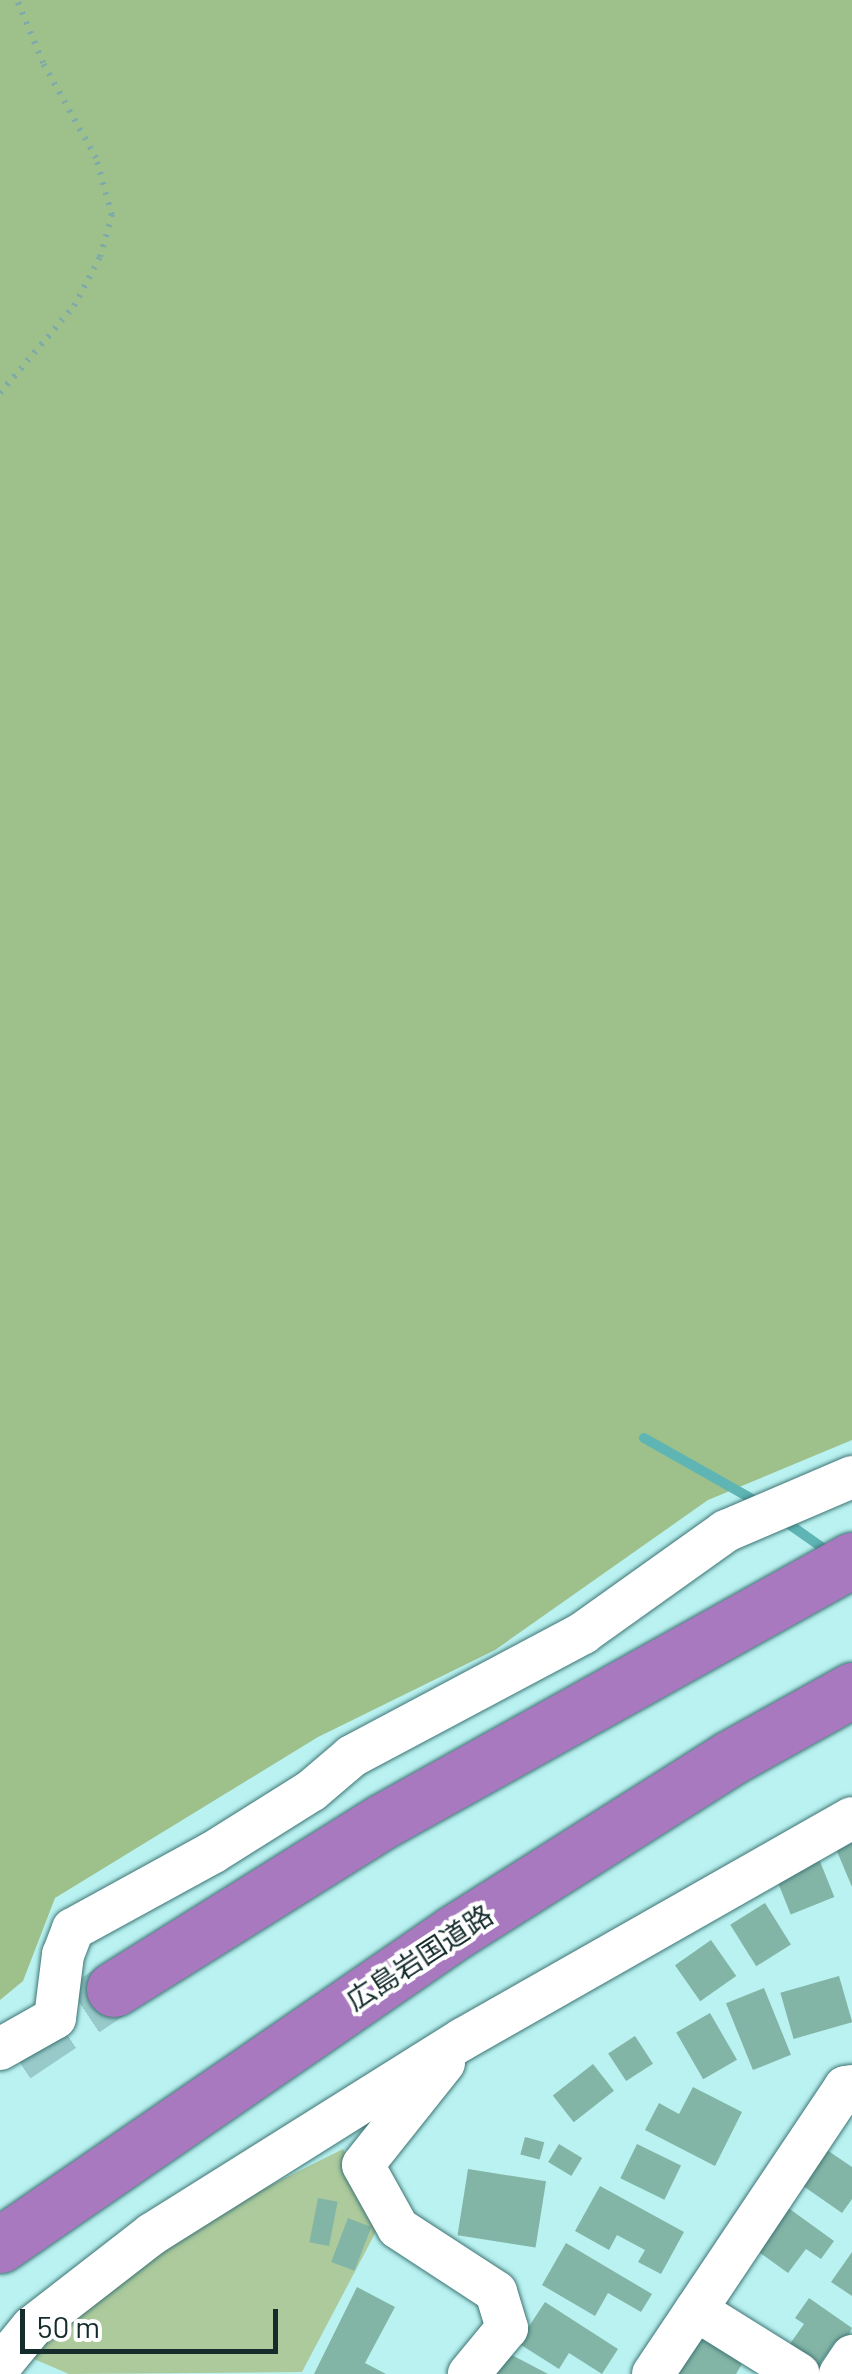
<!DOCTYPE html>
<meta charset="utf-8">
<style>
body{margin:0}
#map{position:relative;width:852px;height:2374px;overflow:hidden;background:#b9f2f1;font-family:Barlow,"Noto Sans JP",sans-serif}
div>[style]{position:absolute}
.green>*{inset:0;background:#acca9c}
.forest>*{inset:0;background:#9ec08a}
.stream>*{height:10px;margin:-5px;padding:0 5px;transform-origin:5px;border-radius:5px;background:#5eb5b4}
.building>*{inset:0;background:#83b5a6;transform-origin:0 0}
.motorway-tunnel>*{height:55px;margin-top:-27.5px;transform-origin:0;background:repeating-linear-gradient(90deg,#98caca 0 55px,transparent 0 83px)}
.path>*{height:6px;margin-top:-3px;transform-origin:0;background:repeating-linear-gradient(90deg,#7eabaa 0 2.5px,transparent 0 10.5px)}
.roads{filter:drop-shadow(0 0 2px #3e7474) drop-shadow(0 0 2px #3e7474)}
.minor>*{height:42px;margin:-21px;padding:0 21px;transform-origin:21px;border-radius:21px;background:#fff}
.motorway>*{height:55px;margin:-27.5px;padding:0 27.5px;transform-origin:27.5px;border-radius:27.5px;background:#a879bf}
span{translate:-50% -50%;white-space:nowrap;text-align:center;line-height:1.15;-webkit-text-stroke:8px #fff;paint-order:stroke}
.street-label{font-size:28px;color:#152c2c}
.scale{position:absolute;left:20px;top:2309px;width:258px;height:45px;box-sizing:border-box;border:5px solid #152c2c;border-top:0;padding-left:12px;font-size:30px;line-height:35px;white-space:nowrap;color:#152c2c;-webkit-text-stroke:8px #fff;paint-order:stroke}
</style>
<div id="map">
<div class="green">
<div style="clip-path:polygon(343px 2149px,381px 2222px,302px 2372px,69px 2374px,27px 2356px,157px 2242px)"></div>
</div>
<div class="forest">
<div style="clip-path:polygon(0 0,852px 0,852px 1440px,708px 1500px,495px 1650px,318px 1737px,55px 1898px,23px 1981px,0 2000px)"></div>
</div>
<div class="stream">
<div style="left:644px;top:1438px;width:134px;rotate:29.4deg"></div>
<div style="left:783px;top:1520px;width:57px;rotate:35.1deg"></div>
</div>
<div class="building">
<div style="clip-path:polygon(852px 1843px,852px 1887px,836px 1849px)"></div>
<div style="left:819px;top:1859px;width:41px;height:47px;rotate:68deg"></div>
<div style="left:765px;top:1903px;width:49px;height:41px;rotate:58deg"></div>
<div style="left:711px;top:1940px;width:44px;height:44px;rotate:55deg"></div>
<div style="left:839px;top:1976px;width:48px;height:61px;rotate:74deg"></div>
<div style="left:764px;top:1988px;width:72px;height:41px;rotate:68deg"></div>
<div style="left:710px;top:2013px;width:54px;height:39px;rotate:60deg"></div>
<div style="left:635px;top:2036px;width:33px;height:32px;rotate:57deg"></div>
<div style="left:593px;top:2064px;width:34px;height:51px;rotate:52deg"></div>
<div style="clip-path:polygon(693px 2087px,742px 2112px,715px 2166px,645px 2130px,659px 2103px,679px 2114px)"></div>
<div style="left:525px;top:2137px;width:20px;height:18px;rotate:15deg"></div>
<div style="left:559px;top:2144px;width:27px;height:21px;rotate:31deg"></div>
<div style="left:637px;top:2144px;width:49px;height:38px;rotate:26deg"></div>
<div style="clip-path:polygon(821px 2146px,852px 2167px,852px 2199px,842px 2213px,796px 2181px)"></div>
<div style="left:468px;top:2169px;width:79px;height:67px;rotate:9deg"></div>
<div style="clip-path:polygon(600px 2186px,684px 2232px,661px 2274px,638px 2262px,645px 2250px,617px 2235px,609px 2250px,575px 2231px)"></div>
<div style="left:318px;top:2198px;width:20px;height:45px;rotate:11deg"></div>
<div style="clip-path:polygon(787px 2207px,834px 2241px,821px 2259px,806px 2249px,788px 2273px,756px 2250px)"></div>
<div style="left:348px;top:2218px;width:25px;height:47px;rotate:21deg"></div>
<div style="clip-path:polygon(566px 2243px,652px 2294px,641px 2312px,608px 2293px,595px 2316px,542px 2285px)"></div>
<div style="clip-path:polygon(852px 2252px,852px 2296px,831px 2282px)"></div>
<div style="clip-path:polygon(357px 2287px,395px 2307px,365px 2363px,386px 2374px,314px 2374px)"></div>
<div style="clip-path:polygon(809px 2298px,852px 2328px,843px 2348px,835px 2342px,817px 2368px,787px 2348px,804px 2324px,795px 2318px)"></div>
<div style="clip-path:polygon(545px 2302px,618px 2349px,602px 2374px,569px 2353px,559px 2369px,518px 2343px)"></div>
<div style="clip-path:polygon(699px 2336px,742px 2364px,736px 2374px,674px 2374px)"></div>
<div style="clip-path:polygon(504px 2351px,548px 2374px,493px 2374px)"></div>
</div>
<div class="motorway-tunnel">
<div style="left:15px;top:2055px;width:119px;rotate:-33.7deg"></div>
</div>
<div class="path">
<div style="left:0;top:393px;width:114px;rotate:-49.6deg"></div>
<div style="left:74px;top:306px;width:55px;rotate:-62deg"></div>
<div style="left:100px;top:257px;width:44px;rotate:-74.1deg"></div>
<div style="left:112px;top:215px;width:59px;rotate:-105.7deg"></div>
<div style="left:96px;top:158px;width:109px;rotate:-119.2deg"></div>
<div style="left:43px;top:63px;width:68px;rotate:-112.4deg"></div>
</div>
<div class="roads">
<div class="minor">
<div style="left:0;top:2049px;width:63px;rotate:-29.4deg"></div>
<div style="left:55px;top:2018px;width:64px;rotate:-82.8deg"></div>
<div style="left:63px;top:1955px;width:28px;rotate:-69deg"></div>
<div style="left:73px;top:1929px;width:158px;rotate:-28.7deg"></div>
<div style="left:212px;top:1853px;width:117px;rotate:-32.1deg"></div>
<div style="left:311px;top:1791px;width:54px;rotate:-40.5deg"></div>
<div style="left:352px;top:1756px;width:262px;rotate:-28deg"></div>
<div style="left:583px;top:1633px;width:176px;rotate:-35.5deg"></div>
<div style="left:726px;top:1531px;width:137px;rotate:-23.2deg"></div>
<div style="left:444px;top:2063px;width:130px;rotate:128.5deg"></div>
<div style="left:363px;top:2165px;width:72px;rotate:60.9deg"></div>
<div style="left:398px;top:2228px;width:117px;rotate:33.1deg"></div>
<div style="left:496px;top:2292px;width:38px;rotate:73deg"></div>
<div style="left:507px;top:2328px;width:60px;rotate:129.6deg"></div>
<div style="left:696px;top:2310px;width:121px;rotate:31.9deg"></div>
<div style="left:0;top:2366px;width:50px;rotate:-50.6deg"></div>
<div style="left:32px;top:2327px;width:152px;rotate:-37.8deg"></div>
<div style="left:152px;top:2234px;width:367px;rotate:-32.1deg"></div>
<div style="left:463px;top:2039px;width:447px;rotate:-29.6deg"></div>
<div style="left:653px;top:2374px;width:345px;rotate:-56.2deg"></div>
<div style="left:845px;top:2087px;width:7px;rotate:-8deg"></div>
<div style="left:840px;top:2374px;width:22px;rotate:-56deg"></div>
</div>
<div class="motorway">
<div style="left:114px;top:1989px;width:317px;rotate:-32deg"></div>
<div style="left:383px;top:1821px;width:537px;rotate:-29.1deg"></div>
<div style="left:0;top:2245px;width:552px;rotate:-34.52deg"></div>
<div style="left:455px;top:1932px;width:325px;rotate:-32.3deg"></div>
<div style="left:730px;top:1758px;width:140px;rotate:-29.1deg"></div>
</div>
</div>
<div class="street-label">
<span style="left:419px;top:1957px;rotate:-33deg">広島岩国道路</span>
</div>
<div class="scale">50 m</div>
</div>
